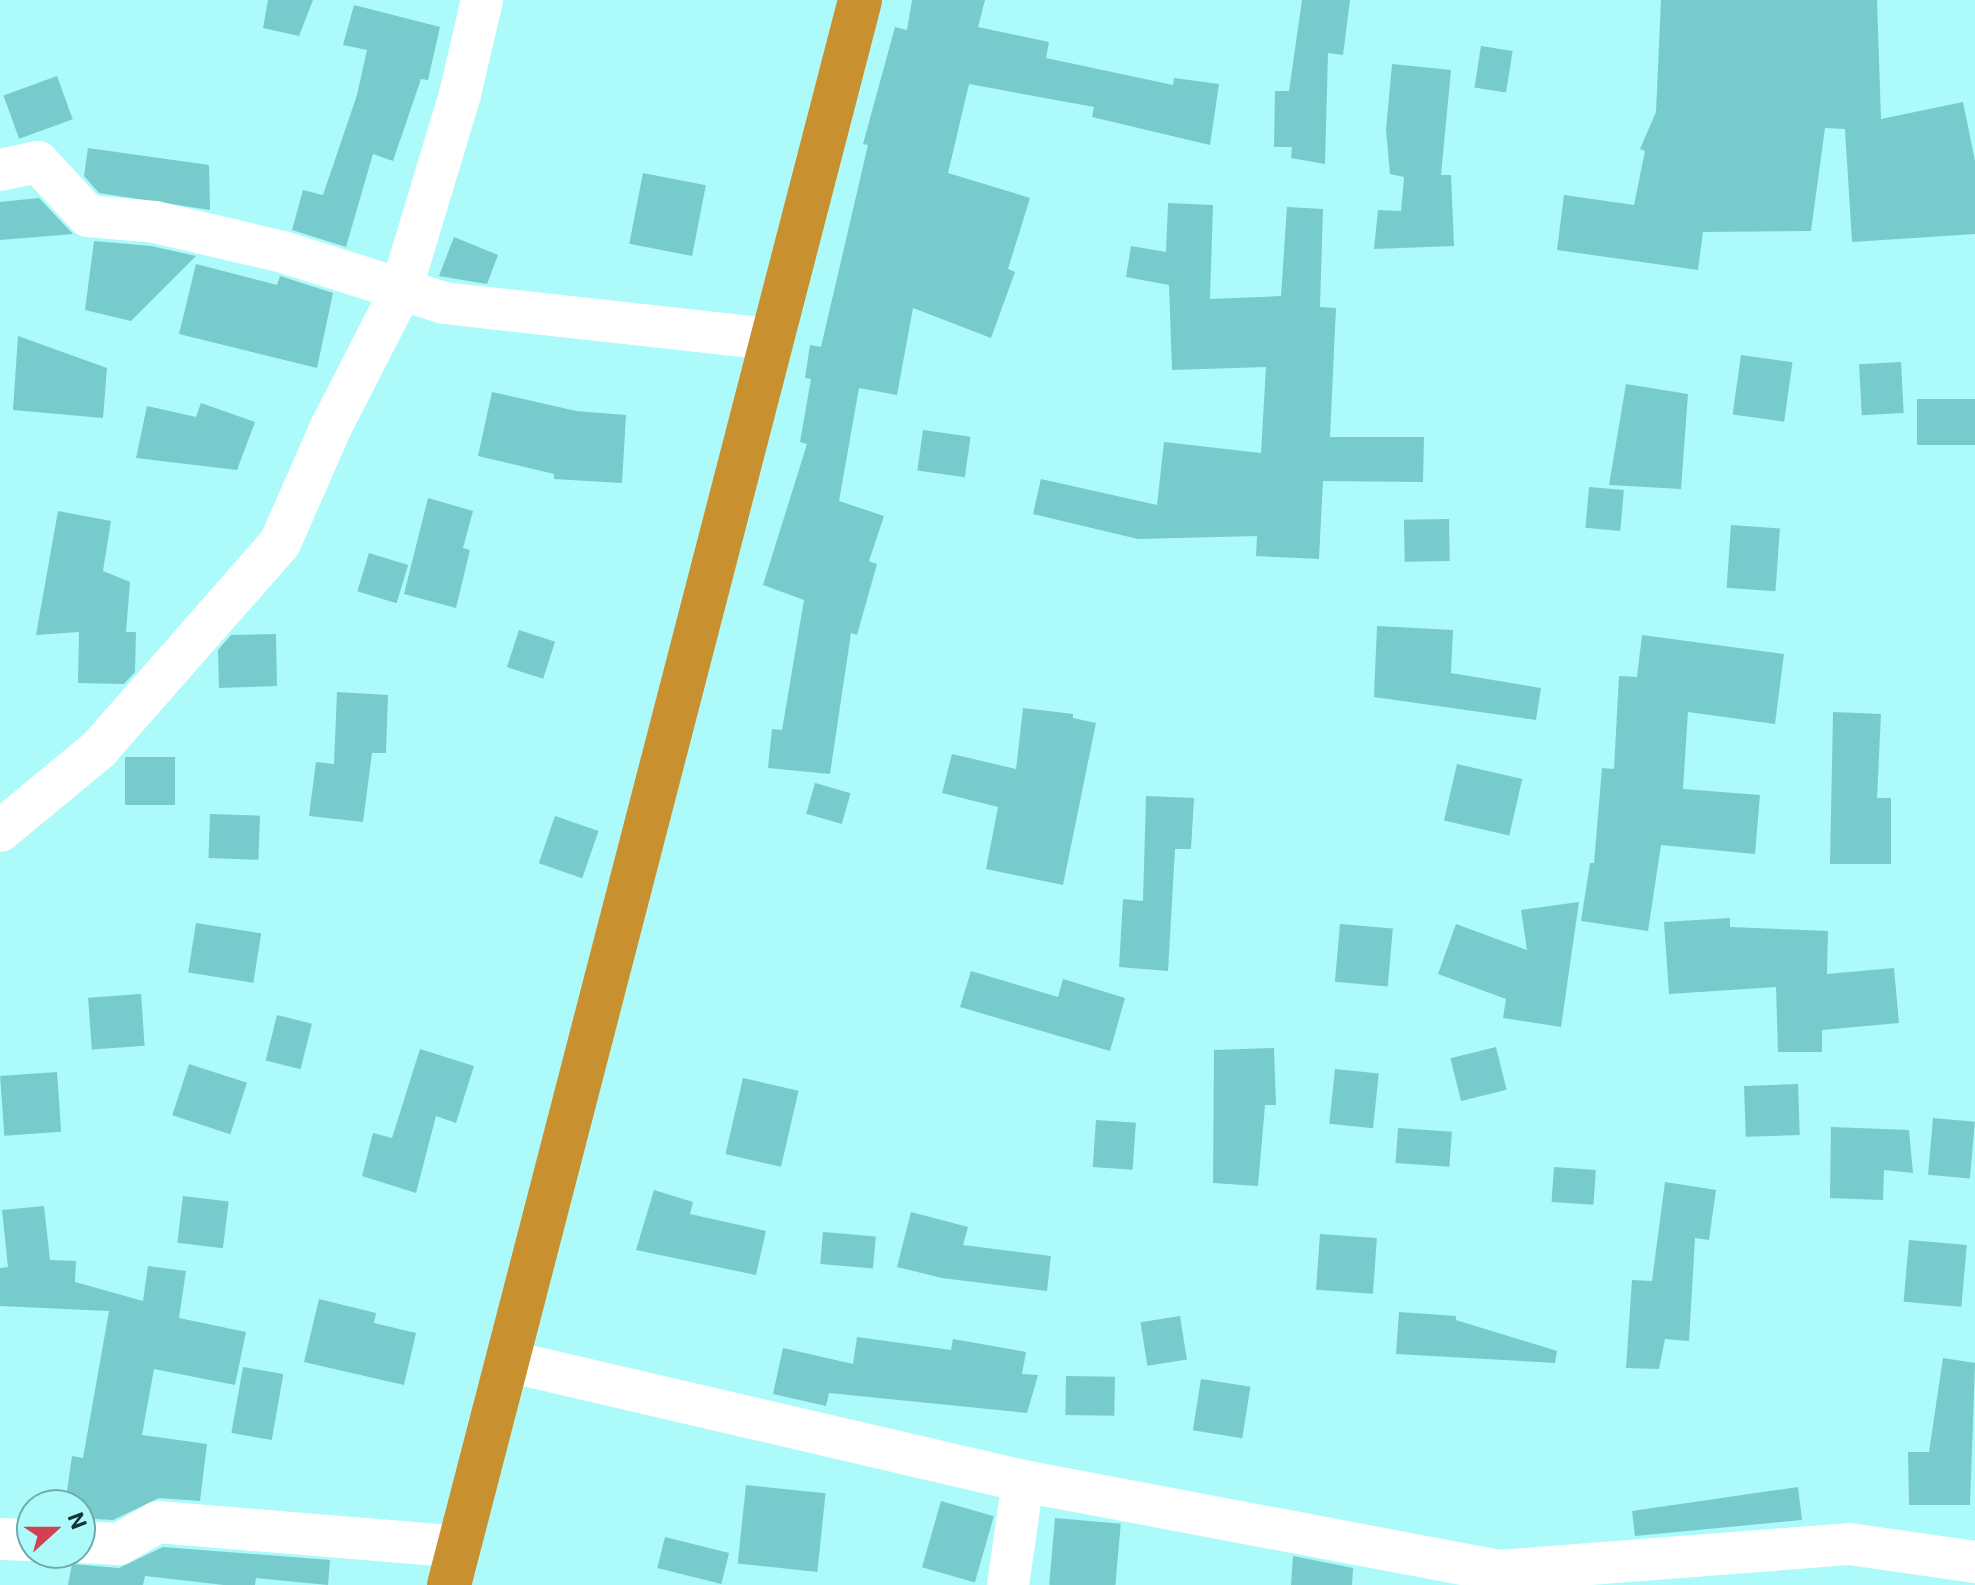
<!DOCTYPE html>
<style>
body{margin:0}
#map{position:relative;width:1975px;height:1585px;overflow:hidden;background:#adfafb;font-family:Roboto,sans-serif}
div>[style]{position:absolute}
.building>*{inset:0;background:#77cbcc;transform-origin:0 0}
.street>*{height:42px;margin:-21px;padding:0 21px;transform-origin:21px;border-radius:21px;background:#fff}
.highway>*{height:44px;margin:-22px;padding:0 22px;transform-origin:22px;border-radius:22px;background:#c8902f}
span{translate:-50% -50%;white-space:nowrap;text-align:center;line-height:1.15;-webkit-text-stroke:8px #adfafb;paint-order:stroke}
.north{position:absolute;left:16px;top:1489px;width:80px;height:80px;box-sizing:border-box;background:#adfafb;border:2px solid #6faaab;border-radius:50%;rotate:69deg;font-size:22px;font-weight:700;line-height:32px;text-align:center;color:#133334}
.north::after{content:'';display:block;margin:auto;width:28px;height:36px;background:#d14154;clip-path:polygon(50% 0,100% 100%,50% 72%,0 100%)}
</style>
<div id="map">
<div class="building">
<div style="clip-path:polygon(268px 0,313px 0,299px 36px,263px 28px)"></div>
<div style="clip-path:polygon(912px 0,985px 0,978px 27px,1049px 42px,1046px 58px,1173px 85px,1174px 78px,1219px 84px,1210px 145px,1092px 117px,1094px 107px,969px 84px,948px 173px,1030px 198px,1008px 269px,1015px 272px,991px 338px,913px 308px,897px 395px,859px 388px,839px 501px,884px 516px,869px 561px,877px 564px,857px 635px,851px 633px,830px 774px,768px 768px,772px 729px,782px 730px,804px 600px,763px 585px,807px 444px,800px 442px,811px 379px,805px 378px,810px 345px,821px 347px,868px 145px,863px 144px,895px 27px,907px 30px)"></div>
<div style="clip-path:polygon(1302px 0,1350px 0,1343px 55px,1328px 53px,1325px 164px,1291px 158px,1292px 147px,1274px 147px,1275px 91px,1289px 91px)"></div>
<div style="clip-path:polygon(1661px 0,1877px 0,1881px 119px,1963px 102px,1975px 161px,1975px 234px,1852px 242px,1845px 129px,1825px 128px,1811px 231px,1703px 232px,1698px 270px,1557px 250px,1564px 195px,1634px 205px,1645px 151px,1640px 149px,1656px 112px)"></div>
<div style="clip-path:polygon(354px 5px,440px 27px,428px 80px,421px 79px,393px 161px,373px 154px,346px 247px,292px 230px,303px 190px,323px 195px,357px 95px,367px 50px,343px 45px)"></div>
<div style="left:1481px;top:46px;width:32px;height:42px;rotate:9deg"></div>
<div style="clip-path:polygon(1392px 64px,1451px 70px,1441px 175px,1451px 175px,1454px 246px,1374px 249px,1378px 210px,1401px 211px,1404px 177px,1390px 174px,1386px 130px)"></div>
<div style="left:57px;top:76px;width:46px;height:57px;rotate:70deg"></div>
<div style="clip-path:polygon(88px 148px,209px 165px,210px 210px,99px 193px,84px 176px)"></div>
<div style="left:643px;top:173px;width:64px;height:72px;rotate:11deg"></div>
<div style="clip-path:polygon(39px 198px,73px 234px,0 240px,0 202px)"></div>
<div style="clip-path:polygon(1168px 203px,1213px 205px,1210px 299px,1281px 296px,1287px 207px,1323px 209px,1320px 307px,1336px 308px,1330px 437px,1424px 437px,1423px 482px,1323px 481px,1319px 559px,1256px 556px,1257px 536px,1138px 539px,1033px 514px,1041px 479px,1157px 505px,1164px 442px,1261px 453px,1266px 367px,1172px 370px,1169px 285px,1126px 277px,1131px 246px,1166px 252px)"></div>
<div style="clip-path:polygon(454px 237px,498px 255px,487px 284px,439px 276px)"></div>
<div style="clip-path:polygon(94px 241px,151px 246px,196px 256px,131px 321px,85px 310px)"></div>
<div style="clip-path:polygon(196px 264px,277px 285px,280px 276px,333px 293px,317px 368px,179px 334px)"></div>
<div style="clip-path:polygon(18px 336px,107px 368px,103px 418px,13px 410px)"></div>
<div style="left:1741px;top:355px;width:52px;height:60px;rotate:8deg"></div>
<div style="left:1901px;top:362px;width:51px;height:42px;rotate:87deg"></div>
<div style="clip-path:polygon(1626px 384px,1688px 394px,1681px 489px,1609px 485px)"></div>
<div style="clip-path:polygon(492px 392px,576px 411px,626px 415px,622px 483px,554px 479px,554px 474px,478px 456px)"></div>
<div style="left:1975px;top:399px;width:46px;height:58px;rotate:90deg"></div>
<div style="clip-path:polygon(201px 403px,255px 422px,237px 470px,136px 458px,147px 406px,196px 417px)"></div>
<div style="left:923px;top:430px;width:48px;height:41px;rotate:8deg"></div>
<div style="left:1589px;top:487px;width:35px;height:41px;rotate:5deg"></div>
<div style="clip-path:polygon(428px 498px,473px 511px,463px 548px,470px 550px,456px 608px,404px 594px)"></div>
<div style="clip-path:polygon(58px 511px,111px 521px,103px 571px,130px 582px,126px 632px,136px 632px,135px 672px,124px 684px,78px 683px,79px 632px,36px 635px)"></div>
<div style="left:1449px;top:519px;width:42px;height:45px;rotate:89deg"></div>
<div style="left:1731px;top:525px;width:49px;height:63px;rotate:4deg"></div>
<div style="left:369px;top:553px;width:41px;height:40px;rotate:17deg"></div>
<div style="clip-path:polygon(1377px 626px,1453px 630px,1451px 673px,1541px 688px,1536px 720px,1374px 697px)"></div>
<div style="left:519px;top:630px;width:38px;height:39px;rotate:18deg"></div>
<div style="clip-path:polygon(276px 634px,277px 686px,219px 688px,218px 650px,231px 635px)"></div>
<div style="clip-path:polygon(1642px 635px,1784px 654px,1775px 724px,1688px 712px,1683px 789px,1760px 795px,1755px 854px,1661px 845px,1648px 931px,1581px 921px,1590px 863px,1594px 863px,1602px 768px,1614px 769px,1619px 676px,1637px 677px)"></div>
<div style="clip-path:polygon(337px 692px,388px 695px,386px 753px,372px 753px,363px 822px,309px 816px,316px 762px,334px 764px)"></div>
<div style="clip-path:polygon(1023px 708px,1073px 714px,1073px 718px,1096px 723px,1063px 885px,986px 869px,998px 807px,942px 793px,952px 754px,1016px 769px)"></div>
<div style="clip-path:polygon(1833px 712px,1881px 714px,1877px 798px,1891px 798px,1891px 864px,1830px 864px)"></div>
<div style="left:175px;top:757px;width:48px;height:50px;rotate:90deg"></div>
<div style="left:1457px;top:764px;width:67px;height:58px;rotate:13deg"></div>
<div style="left:815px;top:783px;width:37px;height:32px;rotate:16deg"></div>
<div style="clip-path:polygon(1146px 796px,1194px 798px,1191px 849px,1175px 849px,1168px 971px,1119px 967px,1123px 899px,1143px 901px)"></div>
<div style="left:210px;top:814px;width:50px;height:44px;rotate:2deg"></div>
<div style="left:555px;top:816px;width:46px;height:50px;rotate:19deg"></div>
<div style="clip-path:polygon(1579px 902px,1561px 1027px,1503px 1018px,1506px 999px,1438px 974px,1456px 924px,1527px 950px,1521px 910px)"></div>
<div style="clip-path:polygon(1730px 918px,1730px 927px,1828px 931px,1827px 974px,1894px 968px,1899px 1023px,1822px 1030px,1822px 1052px,1778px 1052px,1776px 987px,1669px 994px,1664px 922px)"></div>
<div style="left:196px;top:923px;width:66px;height:50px;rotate:9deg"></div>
<div style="left:1340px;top:924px;width:53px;height:58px;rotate:5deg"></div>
<div style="clip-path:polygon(971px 971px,1058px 997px,1063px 979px,1125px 998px,1110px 1051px,960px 1007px)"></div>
<div style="left:141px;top:994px;width:52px;height:53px;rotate:86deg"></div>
<div style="left:277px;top:1015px;width:36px;height:47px;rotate:14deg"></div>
<div style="left:1496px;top:1047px;width:44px;height:47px;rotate:76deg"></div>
<div style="clip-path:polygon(1274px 1048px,1276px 1105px,1265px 1105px,1258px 1186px,1213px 1183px,1214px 1050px)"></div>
<div style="clip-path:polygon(420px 1049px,474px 1066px,456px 1123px,436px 1116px,416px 1193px,362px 1176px,373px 1133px,392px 1138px)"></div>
<div style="left:189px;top:1064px;width:61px;height:54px;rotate:18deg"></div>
<div style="left:1335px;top:1069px;width:44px;height:55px;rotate:6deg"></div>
<div style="left:57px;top:1072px;width:60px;height:57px;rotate:86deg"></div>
<div style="left:743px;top:1078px;width:57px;height:78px;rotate:13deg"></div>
<div style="left:1798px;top:1084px;width:51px;height:54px;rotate:88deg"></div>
<div style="left:1933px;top:1118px;width:42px;height:57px;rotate:5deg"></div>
<div style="left:1096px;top:1120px;width:40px;height:47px;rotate:4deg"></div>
<div style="clip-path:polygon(1831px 1127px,1909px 1130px,1913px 1173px,1884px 1170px,1883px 1200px,1830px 1198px)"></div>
<div style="left:1398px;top:1128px;width:54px;height:35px;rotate:4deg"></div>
<div style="left:1554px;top:1167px;width:42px;height:35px;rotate:4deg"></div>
<div style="clip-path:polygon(1665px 1182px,1716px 1190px,1709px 1240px,1695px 1238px,1689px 1341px,1665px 1339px,1659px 1369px,1626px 1368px,1632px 1280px,1652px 1281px)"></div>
<div style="clip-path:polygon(654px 1190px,693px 1202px,690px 1214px,766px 1231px,756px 1275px,636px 1250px)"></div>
<div style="left:183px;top:1196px;width:46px;height:47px;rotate:7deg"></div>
<div style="clip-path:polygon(44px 1206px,50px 1260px,76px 1261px,75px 1282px,143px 1301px,148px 1266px,186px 1271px,179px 1318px,246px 1332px,235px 1385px,154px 1369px,142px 1435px,207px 1444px,200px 1501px,159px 1498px,113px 1520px,80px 1518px,81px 1505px,65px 1505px,72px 1456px,83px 1458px,109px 1311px,0 1306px,0 1268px,8px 1267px,2px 1210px)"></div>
<div style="clip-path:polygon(911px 1212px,968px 1227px,963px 1245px,1051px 1256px,1047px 1291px,942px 1278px,897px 1267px)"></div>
<div style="left:823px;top:1232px;width:53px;height:32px;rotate:5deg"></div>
<div style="left:1320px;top:1234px;width:57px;height:56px;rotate:4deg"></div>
<div style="left:1909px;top:1240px;width:58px;height:62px;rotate:5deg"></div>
<div style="clip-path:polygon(319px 1299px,376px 1313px,374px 1323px,416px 1333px,404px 1385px,304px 1362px)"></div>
<div style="clip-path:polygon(1399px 1312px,1456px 1316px,1456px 1320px,1557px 1351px,1555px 1363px,1396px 1354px)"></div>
<div style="left:1180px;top:1316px;width:44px;height:40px;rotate:81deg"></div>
<div style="clip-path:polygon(857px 1337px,951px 1350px,953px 1339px,1026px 1352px,1022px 1374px,1038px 1375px,1027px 1413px,829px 1393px,826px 1406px,773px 1394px,783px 1348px,853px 1364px)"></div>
<div style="clip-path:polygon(1943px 1358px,1975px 1363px,1970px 1505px,1909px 1505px,1908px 1452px,1929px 1452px)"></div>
<div style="left:243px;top:1367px;width:41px;height:67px;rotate:10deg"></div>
<div style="left:1066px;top:1376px;width:49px;height:39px;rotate:1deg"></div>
<div style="left:1201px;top:1379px;width:50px;height:52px;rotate:9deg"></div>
<div style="left:746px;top:1485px;width:80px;height:79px;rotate:6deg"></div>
<div style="clip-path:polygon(1798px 1487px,1802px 1520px,1635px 1536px,1632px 1511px)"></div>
<div style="left:941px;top:1501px;width:55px;height:69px;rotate:16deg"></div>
<div style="left:1055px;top:1518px;width:66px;height:67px;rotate:5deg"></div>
<div style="left:665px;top:1537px;width:66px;height:32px;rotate:14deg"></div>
<div style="clip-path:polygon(163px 1547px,330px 1560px,328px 1585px,256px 1578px,255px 1585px,224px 1585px,145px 1576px,143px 1585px,68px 1585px,72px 1564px,119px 1568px)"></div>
<div style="clip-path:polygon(1293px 1556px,1353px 1568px,1352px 1585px,1291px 1585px)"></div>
</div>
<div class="street">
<div style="left:0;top:170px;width:39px;rotate:-12deg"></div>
<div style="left:38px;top:162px;width:74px;rotate:47.2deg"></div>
<div style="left:88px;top:216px;width:67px;rotate:5.1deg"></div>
<div style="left:155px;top:222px;width:131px;rotate:13.2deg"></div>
<div style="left:283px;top:252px;width:169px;rotate:17.6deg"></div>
<div style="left:444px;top:303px;width:330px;rotate:6.3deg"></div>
<div style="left:0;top:831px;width:129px;rotate:-39.6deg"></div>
<div style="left:99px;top:749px;width:274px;rotate:-48.7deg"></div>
<div style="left:280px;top:543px;width:127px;rotate:-66.3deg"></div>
<div style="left:331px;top:427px;width:154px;rotate:-62.9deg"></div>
<div style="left:401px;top:290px;width:205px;rotate:-73.2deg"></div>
<div style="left:460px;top:94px;width:97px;rotate:-76.8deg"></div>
<div style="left:507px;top:1361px;width:530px;rotate:13.09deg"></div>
<div style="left:1023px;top:1481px;width:484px;rotate:10.7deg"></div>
<div style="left:1499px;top:1571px;width:351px;rotate:-4.4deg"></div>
<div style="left:1849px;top:1544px;width:127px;rotate:8.1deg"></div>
<div style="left:0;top:1539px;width:32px;rotate:2deg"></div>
<div style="left:80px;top:1542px;width:39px;rotate:3deg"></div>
<div style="left:119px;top:1544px;width:45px;rotate:-29.4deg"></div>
<div style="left:158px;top:1522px;width:302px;rotate:4.7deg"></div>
<div style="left:1008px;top:1585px;width:105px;rotate:-81.8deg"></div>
</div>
<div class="highway">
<div style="left:449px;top:1585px;width:1637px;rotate:-75.46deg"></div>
</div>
<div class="north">N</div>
</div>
